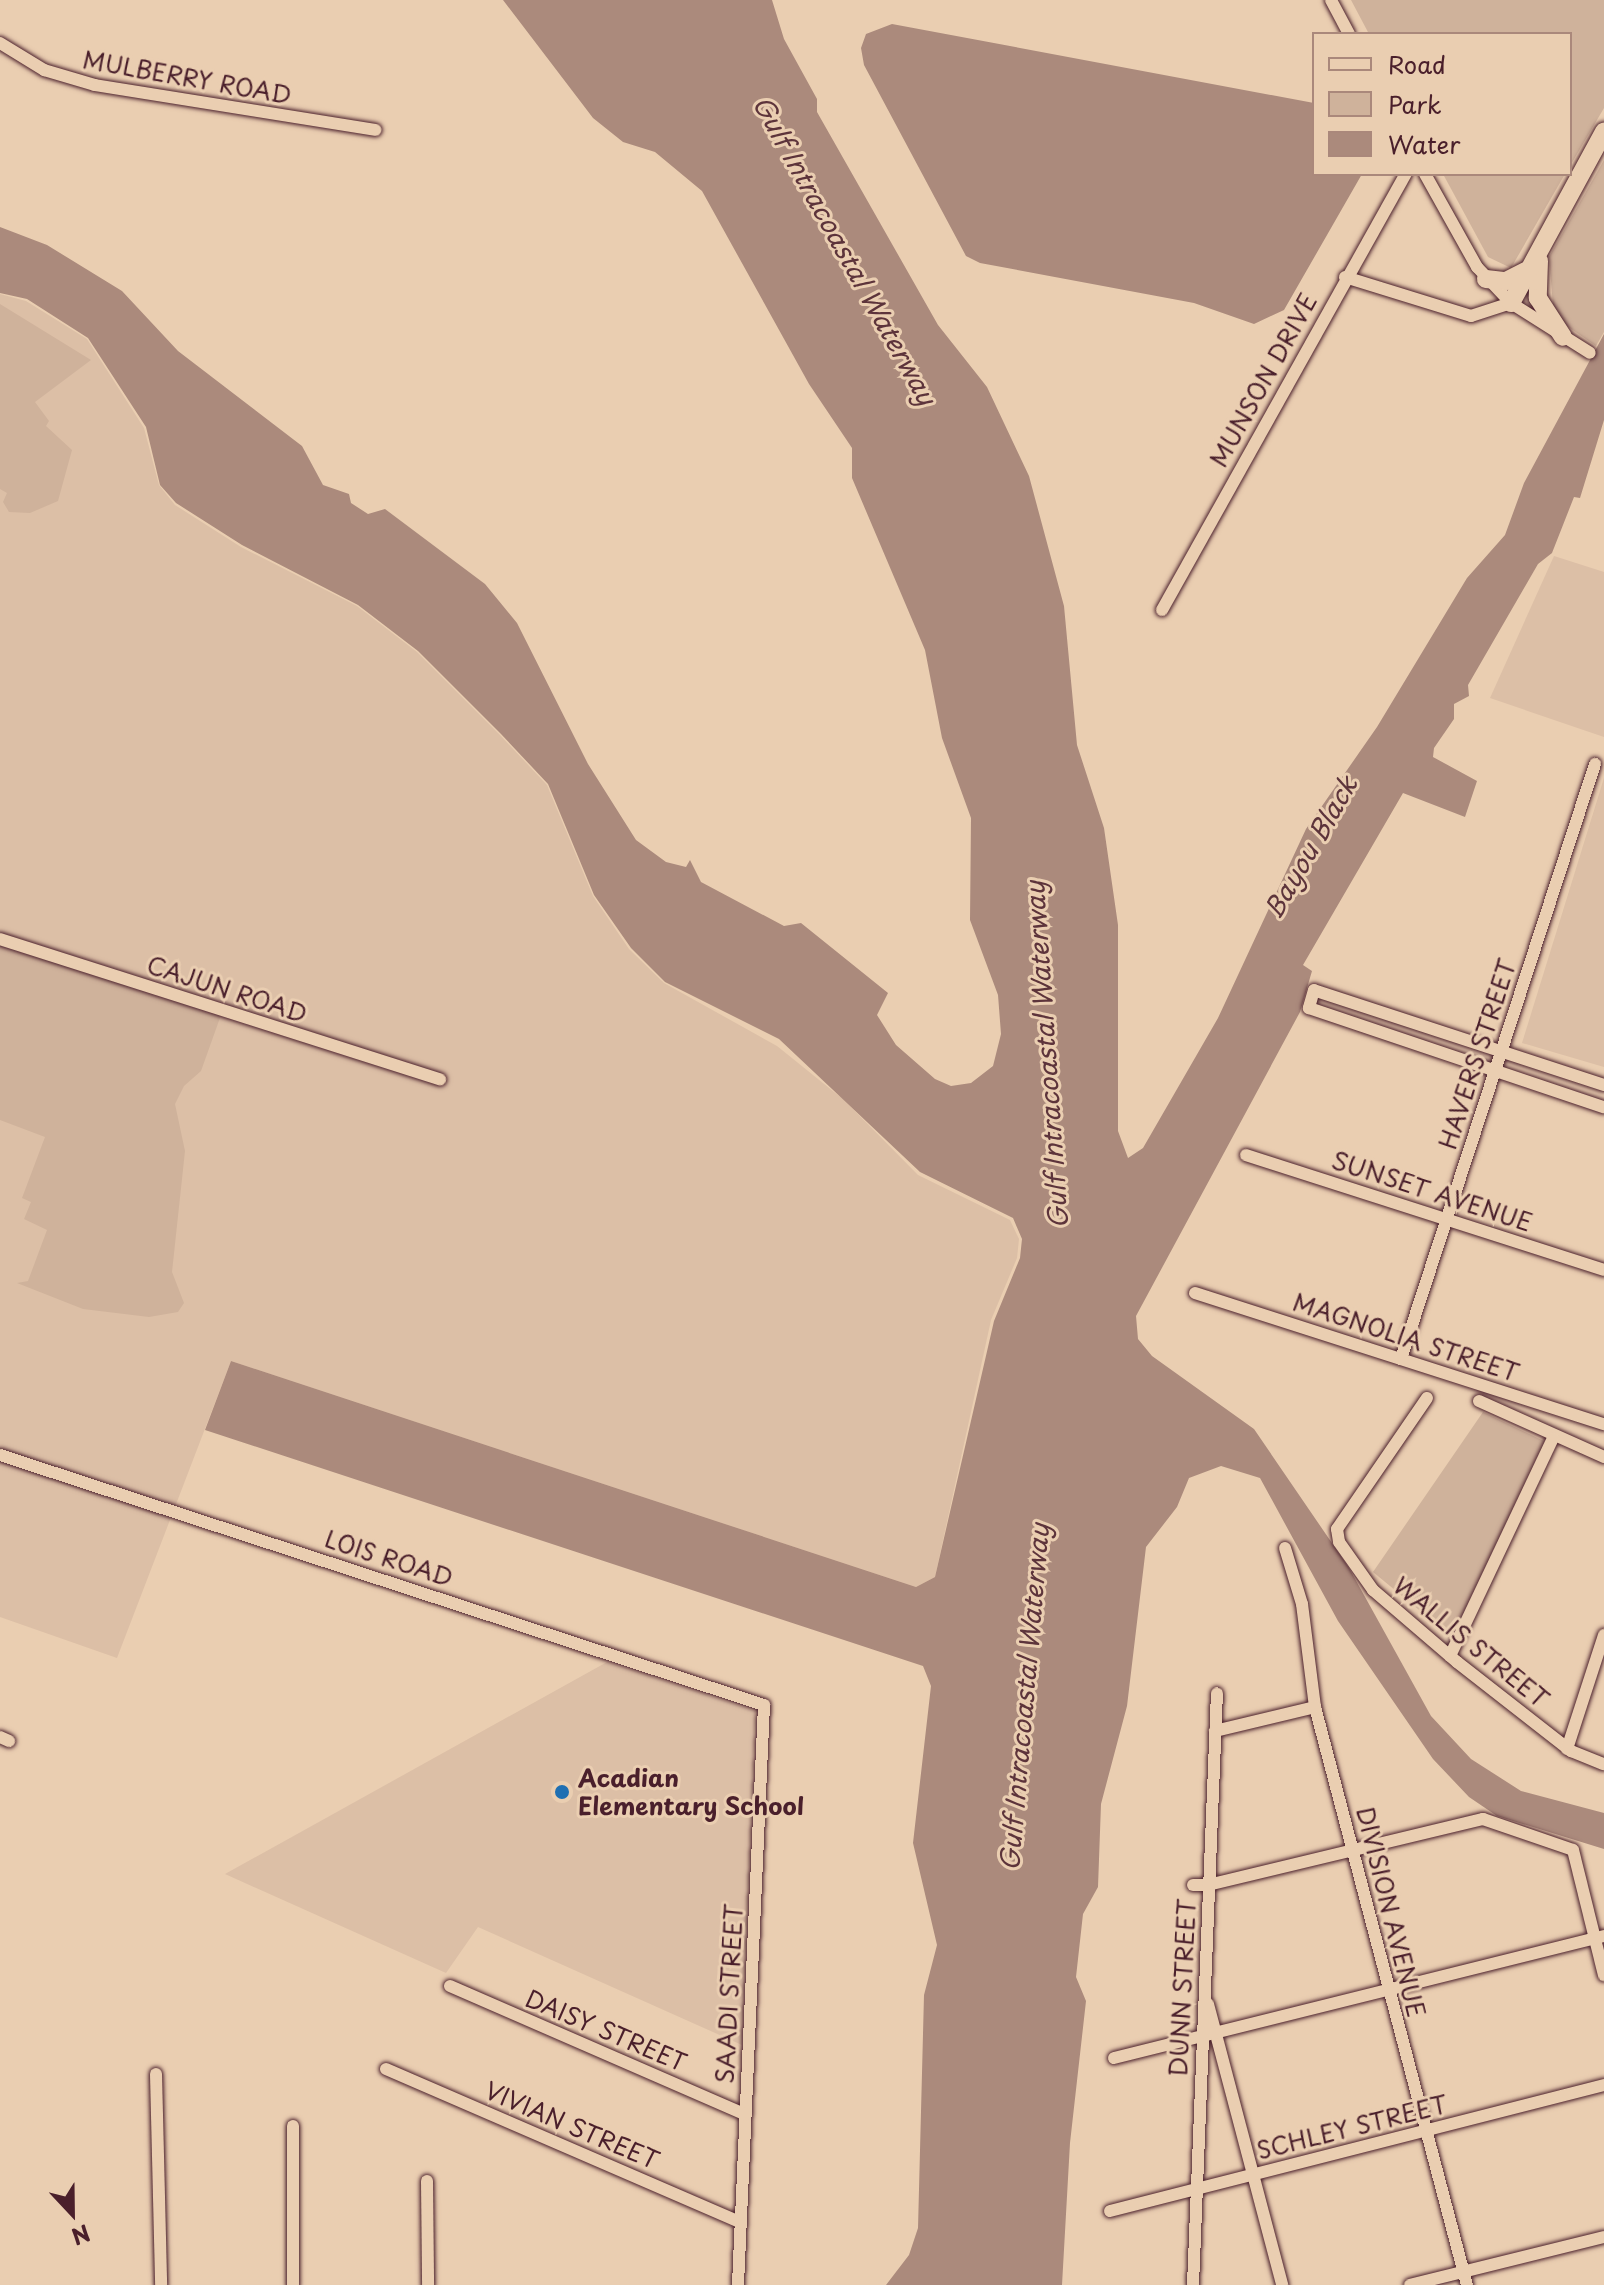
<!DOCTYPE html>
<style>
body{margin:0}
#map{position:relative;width:1604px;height:2285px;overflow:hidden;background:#eaceb1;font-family:"Playpen Sans",sans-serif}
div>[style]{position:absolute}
.built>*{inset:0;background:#dcbfa6}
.green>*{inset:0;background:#cfb29b}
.water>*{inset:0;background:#ab8a7c}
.roads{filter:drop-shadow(0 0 2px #4a1f2b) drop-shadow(0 0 2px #4a1f2b)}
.street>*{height:12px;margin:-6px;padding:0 6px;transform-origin:6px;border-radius:6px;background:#eaceb1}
.secondary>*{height:18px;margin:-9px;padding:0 9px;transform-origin:9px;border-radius:9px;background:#eaceb1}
.dots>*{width:22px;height:22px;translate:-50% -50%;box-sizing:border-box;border:4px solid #eaceb1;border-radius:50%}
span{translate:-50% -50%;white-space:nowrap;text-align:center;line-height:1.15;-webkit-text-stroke:6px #eaceb1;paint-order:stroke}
.street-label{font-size:24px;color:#4a1f2b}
.poi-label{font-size:24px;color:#4a1f2b;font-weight:700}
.left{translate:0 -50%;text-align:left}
.water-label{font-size:26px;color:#5d343b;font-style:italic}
.legend{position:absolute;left:1312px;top:32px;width:260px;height:144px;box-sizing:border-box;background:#eaceb1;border:2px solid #aa887b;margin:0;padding:10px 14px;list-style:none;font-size:24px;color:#4a1f2b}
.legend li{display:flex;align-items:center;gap:16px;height:40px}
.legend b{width:40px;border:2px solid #aa887b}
.north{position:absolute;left:32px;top:2173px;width:80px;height:80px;-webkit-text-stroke:6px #eaceb1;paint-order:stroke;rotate:158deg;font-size:22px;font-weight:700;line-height:32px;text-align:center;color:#4a1f2b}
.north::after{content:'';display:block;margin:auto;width:28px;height:36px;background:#4a1f2b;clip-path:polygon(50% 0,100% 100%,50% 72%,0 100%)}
</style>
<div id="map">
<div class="built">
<div style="clip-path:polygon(0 294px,26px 301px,87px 339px,144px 428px,159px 485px,175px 505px,241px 547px,357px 606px,417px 652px,500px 735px,547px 785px,593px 896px,629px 949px,664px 983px,777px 1046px,844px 1100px,918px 1175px,1010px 1220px,1019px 1239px,1017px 1258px,991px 1320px,935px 1577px,916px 1587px,231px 1361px,117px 1658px,0 1617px)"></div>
<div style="clip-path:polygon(1554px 556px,1604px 572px,1604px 737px,1490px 698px)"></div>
<div style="clip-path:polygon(1604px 778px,1604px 1067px,1522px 1043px)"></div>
<div style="clip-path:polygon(607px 1662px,755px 1711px,742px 2045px,478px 1927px,446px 1973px,225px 1874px)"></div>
</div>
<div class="green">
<div style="clip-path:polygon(1351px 0,1604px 0,1604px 108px,1570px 166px,1570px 34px,1369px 34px)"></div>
<div style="clip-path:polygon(1604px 160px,1604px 332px,1596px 346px,1554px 317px,1549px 257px)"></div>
<div style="clip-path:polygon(1443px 174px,1565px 174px,1511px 268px,1488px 257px)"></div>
<div style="clip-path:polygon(0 304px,91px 360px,35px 402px,49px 421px,46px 426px,72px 450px,58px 501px,30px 513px,9px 512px,3px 502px,7px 493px,0 489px)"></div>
<div style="clip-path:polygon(0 942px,221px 1015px,201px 1071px,184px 1086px,175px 1104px,185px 1151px,172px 1272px,184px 1303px,178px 1312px,149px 1317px,83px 1309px,17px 1283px,28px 1281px,47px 1230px,24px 1219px,31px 1202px,22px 1198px,45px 1137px,0 1120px)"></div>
<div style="clip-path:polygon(1483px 1412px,1546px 1442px,1452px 1637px,1373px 1572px)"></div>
</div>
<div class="water">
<div style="clip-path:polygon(503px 0,772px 0,784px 39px,817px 99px,817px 112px,938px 325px,987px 387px,1029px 476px,1064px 606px,1077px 745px,1104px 828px,1118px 925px,1118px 1131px,1128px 1158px,1143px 1148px,1218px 1018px,1306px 829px,1377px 727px,1467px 578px,1505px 535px,1524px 483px,1604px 334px,1604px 420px,1580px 498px,1574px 497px,1552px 553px,1538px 564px,1468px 685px,1469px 696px,1454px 704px,1454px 719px,1434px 748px,1433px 757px,1477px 781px,1465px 817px,1403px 793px,1303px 965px,1312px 971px,1300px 1012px,1136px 1316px,1138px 1339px,1152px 1356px,1254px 1429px,1349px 1568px,1431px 1716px,1471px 1759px,1521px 1791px,1604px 1813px,1604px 1849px,1497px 1816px,1469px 1797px,1433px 1759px,1338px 1621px,1260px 1478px,1221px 1466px,1189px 1478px,1177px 1507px,1146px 1547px,1127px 1706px,1101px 1804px,1098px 1887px,1083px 1914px,1076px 1977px,1086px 2001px,1070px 2143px,1062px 2285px,886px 2285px,909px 2255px,918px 2228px,924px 1995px,937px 1945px,913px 1843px,931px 1686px,923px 1666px,205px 1430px,231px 1361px,916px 1587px,935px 1577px,994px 1321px,1020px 1258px,1022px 1239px,1013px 1218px,920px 1172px,779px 1039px,665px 982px,631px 948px,594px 895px,548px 784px,501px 734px,418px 651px,358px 605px,242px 545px,176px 503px,160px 485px,146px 427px,88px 338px,27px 299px,0 293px,0 227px,47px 245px,122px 291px,178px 351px,302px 446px,323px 485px,349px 494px,351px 503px,368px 514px,385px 509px,485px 584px,517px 623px,588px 764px,636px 840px,666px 862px,686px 867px,690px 860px,701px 882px,784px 926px,801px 923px,888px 993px,877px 1015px,896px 1045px,935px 1079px,951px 1086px,971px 1083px,993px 1066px,1001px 1034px,998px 995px,970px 920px,971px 818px,942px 738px,925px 650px,852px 478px,852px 448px,809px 384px,702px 191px,655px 152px,623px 142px,593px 118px)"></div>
<div style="clip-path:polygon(892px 24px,1314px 103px,1314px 174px,1362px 174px,1284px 310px,1254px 324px,1194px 303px,980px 263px,966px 256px,958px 241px,864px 65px,861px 48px,866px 34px)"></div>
</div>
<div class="roads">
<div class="street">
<div style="left:1331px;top:0;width:38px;rotate:62deg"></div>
<div style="left:0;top:43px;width:52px;rotate:31.5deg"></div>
<div style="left:44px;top:70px;width:53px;rotate:16.4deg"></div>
<div style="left:95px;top:85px;width:284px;rotate:9.1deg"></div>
<div style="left:1425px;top:174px;width:107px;rotate:60.8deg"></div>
<div style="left:1477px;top:267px;width:50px;rotate:46.6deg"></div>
<div style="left:1345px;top:277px;width:132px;rotate:17.2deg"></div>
<div style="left:1471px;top:316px;width:42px;rotate:-18deg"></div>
<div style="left:1511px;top:303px;width:93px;rotate:32.3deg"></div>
<div style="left:1162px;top:610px;width:500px;rotate:-60.8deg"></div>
<div style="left:0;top:939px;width:462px;rotate:17.7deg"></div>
<div style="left:1604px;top:1085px;width:305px;rotate:-161.9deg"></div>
<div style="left:1314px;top:990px;width:19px;rotate:106deg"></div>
<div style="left:1309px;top:1008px;width:311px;rotate:18.6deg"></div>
<div style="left:1246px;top:1155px;width:376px;rotate:17.8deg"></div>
<div style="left:1195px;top:1293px;width:429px;rotate:17.8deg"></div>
<div style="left:1401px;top:1359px;width:626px;rotate:-71.94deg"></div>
<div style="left:1427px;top:1398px;width:159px;rotate:124.5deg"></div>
<div style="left:1337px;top:1529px;width:13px;rotate:81deg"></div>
<div style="left:1339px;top:1542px;width:59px;rotate:54.7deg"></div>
<div style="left:1373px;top:1590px;width:111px;rotate:40.6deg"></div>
<div style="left:1457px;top:1662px;width:145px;rotate:38deg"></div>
<div style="left:1571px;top:1751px;width:35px;rotate:22deg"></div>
<div style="left:1479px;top:1401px;width:137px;rotate:24.1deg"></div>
<div style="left:0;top:1455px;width:804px;rotate:18.12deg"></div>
<div style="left:764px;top:1705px;width:581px;rotate:92.57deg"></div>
<div style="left:1285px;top:1548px;width:59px;rotate:73.1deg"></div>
<div style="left:1302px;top:1604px;width:104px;rotate:82.8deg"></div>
<div style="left:1315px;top:1707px;width:598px;rotate:75.27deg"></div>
<div style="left:1450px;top:1656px;width:241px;rotate:-64.7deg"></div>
<div style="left:1215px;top:1731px;width:103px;rotate:-13.5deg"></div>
<div style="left:0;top:1737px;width:10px;rotate:24deg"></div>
<div style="left:1567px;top:1749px;width:120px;rotate:-72deg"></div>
<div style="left:1193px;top:1885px;width:15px"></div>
<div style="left:1208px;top:1885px;width:283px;rotate:-13.5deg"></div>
<div style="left:1483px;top:1819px;width:95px;rotate:19deg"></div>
<div style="left:1573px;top:1850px;width:129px;rotate:76.1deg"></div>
<div style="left:450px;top:1986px;width:322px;rotate:23.5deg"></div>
<div style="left:1208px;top:2004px;width:291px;rotate:75.2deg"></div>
<div style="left:1114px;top:2058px;width:505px;rotate:-13.98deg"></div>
<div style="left:386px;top:2069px;width:386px;rotate:23.4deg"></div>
<div style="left:156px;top:2074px;width:211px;rotate:88.6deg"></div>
<div style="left:293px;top:2126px;width:159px;rotate:90deg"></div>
<div style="left:427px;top:2181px;width:104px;rotate:89.4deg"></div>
<div style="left:1110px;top:2211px;width:510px;rotate:-14.31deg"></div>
<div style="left:1193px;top:2285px;width:592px;rotate:-87.68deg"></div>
<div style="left:1410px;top:2285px;width:200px;rotate:-13.9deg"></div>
</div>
<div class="secondary">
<div style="left:1539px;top:261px;width:37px;rotate:92deg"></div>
<div style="left:1538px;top:298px;width:46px;rotate:57.3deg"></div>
<div style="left:1486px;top:279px;width:20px;rotate:6deg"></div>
<div style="left:1506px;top:281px;width:22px;rotate:-27deg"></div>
<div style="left:1511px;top:303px;width:195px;rotate:-61.5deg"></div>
</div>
</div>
<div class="dots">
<div style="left:562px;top:1792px;background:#1f6fb2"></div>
</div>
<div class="street-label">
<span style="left:187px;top:77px;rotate:10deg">MULBERRY ROAD</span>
<span style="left:1263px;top:380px;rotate:-61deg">MUNSON DRIVE</span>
<span style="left:227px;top:989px;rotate:18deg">CAJUN ROAD</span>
<span style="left:1477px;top:1054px;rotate:-72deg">HAVERS STREET</span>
<span style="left:1432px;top:1191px;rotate:18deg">SUNSET AVENUE</span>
<span style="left:1406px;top:1337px;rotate:18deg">MAGNOLIA STREET</span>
<span style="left:389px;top:1558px;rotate:18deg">LOIS ROAD</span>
<span style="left:1471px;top:1642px;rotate:39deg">WALLIS STREET</span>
<span style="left:1391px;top:1912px;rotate:76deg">DIVISION AVENUE</span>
<span style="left:1182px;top:1988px;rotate:-87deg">DUNN STREET</span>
<span style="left:729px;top:1994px;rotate:-87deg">SAADI STREET</span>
<span style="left:606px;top:2030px;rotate:23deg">DAISY STREET</span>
<span style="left:572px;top:2125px;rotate:23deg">VIVIAN STREET</span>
<span style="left:1352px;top:2127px;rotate:-14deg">SCHLEY STREET</span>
</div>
<div class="poi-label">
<span class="left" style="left:578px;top:1792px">Acadian<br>Elementary School</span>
</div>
<div class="water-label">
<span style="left:845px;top:250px;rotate:61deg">Gulf Intracoastal Waterway</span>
<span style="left:1310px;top:847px;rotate:-60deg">Bayou Black</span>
<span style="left:1046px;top:1055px;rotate:-94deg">Gulf Intracoastal Waterway</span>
<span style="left:1024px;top:1697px;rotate:-85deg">Gulf Intracoastal Waterway</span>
</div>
<ul class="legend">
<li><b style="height:10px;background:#eaceb1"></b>Road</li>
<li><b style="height:22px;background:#cfb29b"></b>Park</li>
<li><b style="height:22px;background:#ab8a7c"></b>Water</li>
</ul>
<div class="north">N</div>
</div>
